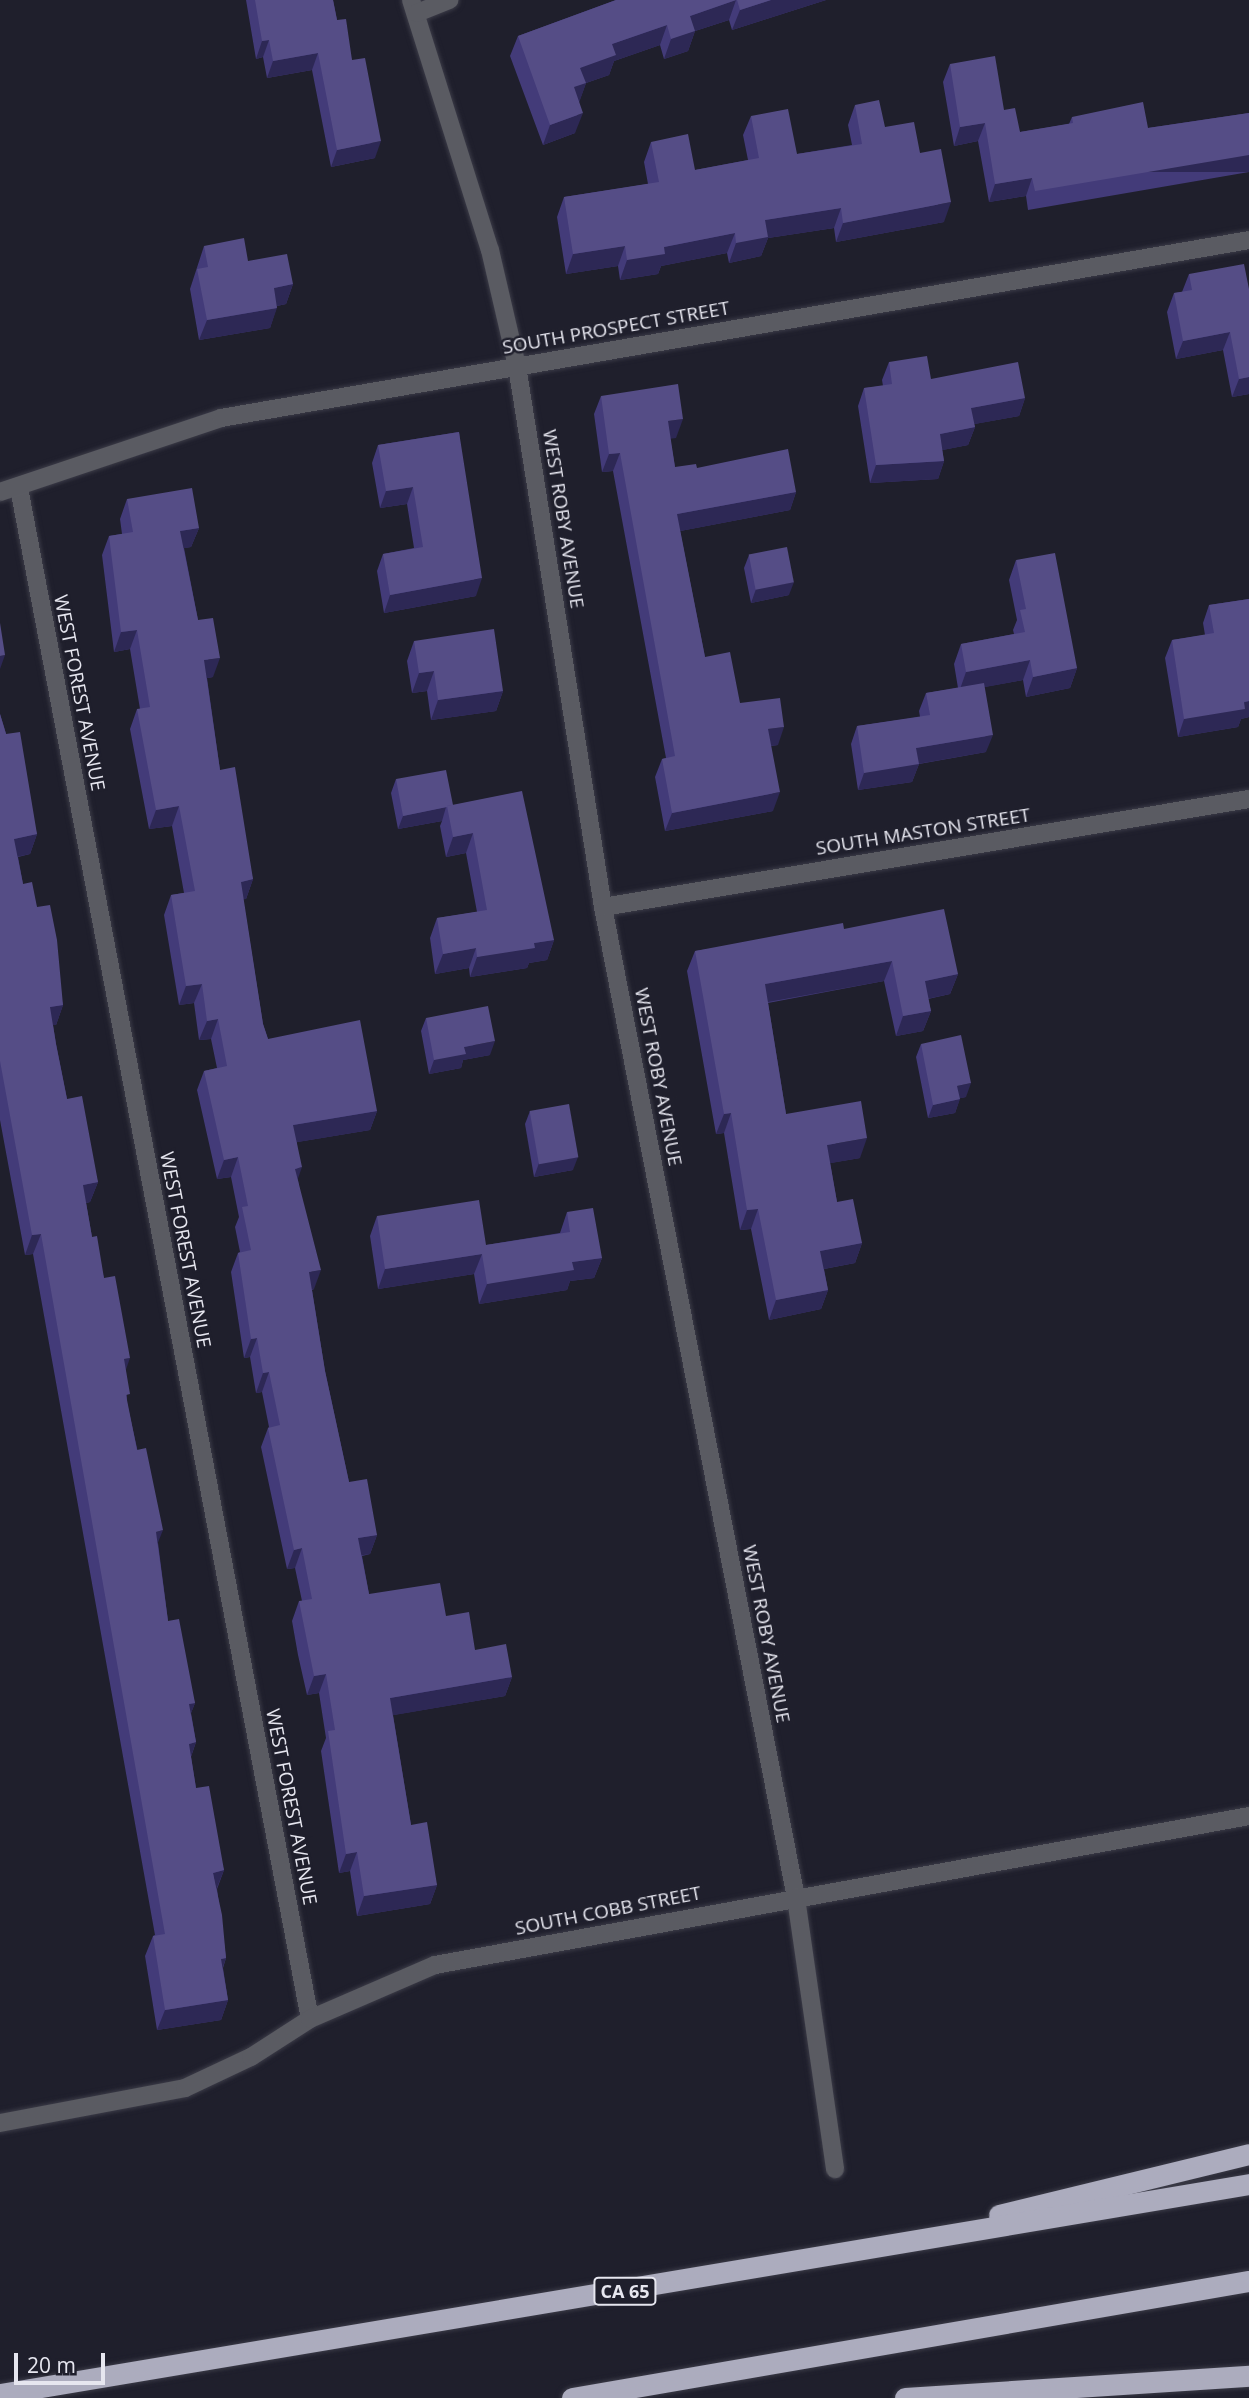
<!DOCTYPE html>
<style>
body{margin:0}
#map{position:relative;width:1249px;height:2398px;overflow:hidden;background:#1f1f2c;font-family:"Open Sans",sans-serif}
div>[style]{position:absolute}
.roads{filter:drop-shadow(0 0 2px #3b3b47) drop-shadow(0 0 2px #3b3b47)}
.minor>*{height:18px;margin:-9px;padding:0 9px;transform-origin:9px;border-radius:9px;background:#5a5b62}
.motorway>*{height:21px;margin:-10.5px;padding:0 10.5px;transform-origin:10.5px;border-radius:10.5px;background:#acacbe}
.wall>*{inset:0;background:#433b79}
.shaded-wall>*{inset:0;background:#2d2855;transform-origin:0 0}
.building>*{inset:0;background:#554d86;transform-origin:0 0}
span{translate:-50% -50%;white-space:nowrap;text-align:center;line-height:1.15;-webkit-text-stroke:5px #1f1f2c;paint-order:stroke}
.shield-label span{padding:2px 5px;background:#1f1f2c;border:2px solid;border-radius:5px;-webkit-text-stroke-width:0}
.shield-label{font-size:18px;color:#e6e6ef;font-weight:700}
.street-label{font-size:19px;color:#e6e6ef}
.scale{position:absolute;left:14px;top:2353px;width:91px;height:32px;box-sizing:border-box;border:4px solid #e6e6ef;border-top:0;padding-left:9px;font-size:21px;line-height:24px;white-space:nowrap;color:#e6e6ef;-webkit-text-stroke:5px #1f1f2c;paint-order:stroke}
</style>
<div id="map">
<div class="roads">
<div class="minor">
<div style="left:411px;top:0;width:262px;rotate:72.5deg"></div>
<div style="left:490px;top:250px;width:119px;rotate:76.9deg"></div>
<div style="left:517px;top:366px;width:548px;rotate:80.97deg"></div>
<div style="left:603px;top:907px;width:1010px;rotate:78.98deg"></div>
<div style="left:796px;top:1898px;width:274px;rotate:81.8deg"></div>
<div style="left:417px;top:13px;width:35px;rotate:-22deg"></div>
<div style="left:19px;top:488px;width:1558px;rotate:79.24deg"></div>
<div style="left:0;top:492px;width:233px;rotate:-18.5deg"></div>
<div style="left:221px;top:418px;width:1043px;rotate:-9.82deg"></div>
<div style="left:603px;top:907px;width:655px;rotate:-9.49deg"></div>
<div style="left:0;top:2123px;width:188px;rotate:-10.7deg"></div>
<div style="left:185px;top:2088px;width:73px;rotate:-25.2deg"></div>
<div style="left:251px;top:2057px;width:70px;rotate:-32.8deg"></div>
<div style="left:310px;top:2019px;width:136px;rotate:-23.4deg"></div>
<div style="left:435px;top:1965px;width:828px;rotate:-10.37deg"></div>
</div>
<div class="motorway">
<div style="left:999px;top:2215px;width:257px;rotate:-13.7deg"></div>
<div style="left:0;top:2394px;width:1267px;rotate:-9.54deg"></div>
<div style="left:572px;top:2398px;width:687px;rotate:-9.81deg"></div>
<div style="left:905px;top:2398px;width:345px;rotate:-3.7deg"></div>
</div>
</div>
<div class="wall">
<div style="clip-path:polygon(246px 0,333px 0,337px 20px,352px 60px,375px 158px,331px 167px,312px 70px,267px 78px,263px 57px,256px 59px)"></div>
<div style="clip-path:polygon(616px 0,826px 0,732px 30px,729px 20px,695px 31px,688px 51px,664px 59px,660px 45px,614px 61px,609px 75px,586px 83px,579px 102px,575px 133px,543px 145px,510px 56px,518px 36px)"></div>
<div style="clip-path:polygon(950px 64px,1004px 110px,1020px 132px,1069px 124px,1072px 117px,1148px 128px,1249px 113px,1249px 172px,1028px 210px,1026px 196px,989px 202px,978px 141px,954px 146px,943px 82px)"></div>
<div style="clip-path:polygon(855px 105px,920px 153px,944px 222px,836px 242px,834px 228px,768px 238px,761px 256px,729px 263px,727px 253px,661px 266px,658px 274px,620px 280px,618px 266px,566px 274px,557px 217px,564px 197px,648px 184px,644px 162px,651px 142px,695px 170px,748px 160px,743px 135px,751px 116px,797px 154px,852px 145px,848px 125px)"></div>
<div style="clip-path:polygon(204px 246px,248px 261px,293px 284px,286px 304px,277px 306px,270px 328px,199px 340px,190px 289px)"></div>
<div style="clip-path:polygon(1189px 274px,1249px 289px,1249px 394px,1232px 397px,1223px 350px,1176px 359px,1167px 312px,1174px 293px,1182px 292px)"></div>
<div style="clip-path:polygon(889px 362px,931px 379px,1025px 398px,1019px 416px,974px 424px,975px 427px,968px 445px,942px 450px,944px 461px,938px 479px,870px 483px,858px 406px,864px 388px,883px 386px,882px 380px)"></div>
<div style="clip-path:polygon(601px 396px,676px 438px,670px 438px,675px 467px,697px 468px,796px 492px,790px 510px,680px 531px,705px 657px,740px 703px,778px 745px,771px 746px,773px 811px,665px 831px,655px 777px,662px 759px,666px 758px,613px 471px,602px 472px,594px 414px)"></div>
<div style="clip-path:polygon(459px 432px,476px 596px,384px 613px,377px 571px,383px 554px,414px 548px,407px 504px,380px 508px,372px 463px,378px 445px)"></div>
<div style="clip-path:polygon(127px 499px,199px 528px,191px 547px,184px 548px,198px 620px,213px 677px,207px 678px,220px 770px,253px 879px,246px 899px,243px 899px,263px 1024px,268px 1039px,377px 1111px,370px 1130px,297px 1142px,298px 1180px,314px 1289px,312px 1290px,325px 1371px,349px 1482px,377px 1535px,370px 1554px,362px 1556px,369px 1594px,446px 1616px,475px 1650px,512px 1677px,505px 1696px,393px 1715px,411px 1825px,437px 1885px,430px 1904px,357px 1916px,350px 1871px,339px 1873px,321px 1751px,326px 1738px,319px 1693px,307px 1695px,298px 1655px,292px 1621px,299px 1601px,302px 1601px,295px 1568px,287px 1569px,261px 1447px,268px 1428px,269px 1427px,262px 1392px,256px 1393px,250px 1357px,244px 1358px,231px 1272px,238px 1253px,240px 1252px,235px 1227px,239px 1217px,231px 1177px,217px 1179px,197px 1090px,204px 1071px,217px 1068px,211px 1039px,199px 1040px,194px 1003px,179px 1005px,164px 915px,171px 895px,184px 893px,172px 826px,149px 829px,130px 729px,137px 709px,140px 709px,130px 649px,114px 652px,102px 555px,109px 536px,122px 534px,120px 519px)"></div>
<div style="clip-path:polygon(749px 555px,789px 595px,751px 603px,744px 568px)"></div>
<div style="clip-path:polygon(1016px 560px,1077px 668px,1070px 688px,1026px 697px,1023px 680px,984px 687px,986px 752px,919px 764px,912px 782px,858px 790px,851px 744px,857px 726px,920px 717px,919px 711px,926px 693px,958px 688px,954px 664px,961px 644px,1014px 634px,1013px 630px,1017px 620px,1009px 580px)"></div>
<div style="clip-path:polygon(1249px 599px,1249px 717px,1241px 719px,1238px 727px,1178px 737px,1165px 658px,1172px 640px,1205px 635px,1203px 623px,1209px 605px)"></div>
<div style="clip-path:polygon(414px 641px,503px 691px,496px 711px,431px 720px,427px 691px,412px 693px,407px 661px)"></div>
<div style="clip-path:polygon(0 714px,37px 834px,30px 854px,18px 857px,23px 884px,37px 907px,63px 1005px,56px 1025px,53px 1025px,56px 1044px,67px 1099px,98px 1182px,90px 1202px,86px 1203px,92px 1237px,104px 1278px,126px 1370px,127px 1403px,158px 1543px,168px 1621px,195px 1703px,191px 1713px,196px 1742px,191px 1757px,196px 1788px,224px 1870px,217px 1889px,226px 1958px,223px 1968px,228px 2000px,221px 2020px,157px 2030px,145px 1956px,153px 1936px,155px 1935px,33px 1254px,25px 1255px,0 1120px)"></div>
<div style="clip-path:polygon(396px 779px,453px 805px,554px 940px,547px 960px,529px 963px,527px 968px,470px 977px,469px 968px,435px 974px,430px 938px,437px 918px,477px 912px,466px 853px,446px 857px,440px 826px,442px 821px,398px 829px,391px 793px)"></div>
<div style="clip-path:polygon(844px 929px,958px 974px,950px 994px,928px 999px,931px 1011px,923px 1031px,896px 1036px,884px 981px,768px 1003px,786px 1114px,860px 1158px,830px 1163px,837px 1202px,862px 1243px,855px 1263px,824px 1269px,828px 1290px,821px 1309px,769px 1320px,751px 1229px,740px 1230px,724px 1133px,716px 1134px,687px 971px,695px 951px)"></div>
<div style="clip-path:polygon(426px 1018px,490px 1055px,463px 1060px,461px 1068px,429px 1074px,421px 1031px)"></div>
<div style="clip-path:polygon(921px 1044px,966px 1097px,960px 1098px,955px 1113px,928px 1118px,916px 1057px)"></div>
<div style="clip-path:polygon(530px 1111px,573px 1170px,534px 1177px,525px 1124px)"></div>
<div style="clip-path:polygon(567px 1212px,602px 1258px,594px 1278px,570px 1281px,567px 1290px,479px 1304px,474px 1274px,378px 1289px,370px 1236px,377px 1216px,486px 1245px,560px 1233px)"></div>
</div>
<div class="shaded-wall">
<div style="clip-path:polygon(736px 0,729px 20px,695px 31px,688px 51px,664px 59px,671px 39px,690px 16px)"></div>
<div style="clip-path:polygon(771px 0,826px 0,732px 30px,740px 10px)"></div>
<div style="clip-path:polygon(667px 25px,660px 45px,614px 61px,609px 75px,586px 83px,579px 103px,566px 107px,580px 68px,612px 44px)"></div>
<div style="clip-path:polygon(269px 40px,263px 57px,256px 59px,262px 41px)"></div>
<div style="clip-path:polygon(318px 53px,312px 70px,267px 78px,273px 61px)"></div>
<div style="clip-path:polygon(583px 113px,575px 133px,543px 145px,550px 125px)"></div>
<div style="clip-path:polygon(985px 123px,978px 141px,954px 146px,960px 127px)"></div>
<div style="clip-path:polygon(381px 141px,375px 158px,331px 167px,337px 150px)"></div>
<div style="left:1249px;top:155px;width:17px;height:217px;rotate:90deg"></div>
<div style="clip-path:polygon(1032px 178px,1026px 196px,989px 202px,995px 184px)"></div>
<div style="clip-path:polygon(951px 202px,944px 222px,836px 242px,843px 223px)"></div>
<div style="clip-path:polygon(841px 208px,834px 228px,768px 238px,761px 256px,729px 263px,736px 243px,765px 220px)"></div>
<div style="clip-path:polygon(735px 233px,727px 253px,661px 266px,658px 274px,620px 280px,627px 260px,664px 247px)"></div>
<div style="clip-path:polygon(625px 246px,618px 266px,566px 274px,573px 254px)"></div>
<div style="clip-path:polygon(293px 284px,286px 304px,267px 308px,274px 288px)"></div>
<div style="clip-path:polygon(277px 308px,270px 328px,199px 340px,207px 320px)"></div>
<div style="clip-path:polygon(1230px 332px,1223px 350px,1176px 359px,1183px 341px)"></div>
<div style="clip-path:polygon(1249px 377px,1249px 394px,1232px 397px,1239px 379px)"></div>
<div style="clip-path:polygon(1025px 398px,1019px 416px,964px 426px,971px 408px)"></div>
<div style="clip-path:polygon(683px 419px,676px 438px,661px 440px,668px 421px)"></div>
<div style="clip-path:polygon(975px 427px,968px 445px,933px 452px,940px 434px)"></div>
<div style="clip-path:polygon(620px 453px,613px 471px,602px 472px,609px 454px)"></div>
<div style="clip-path:polygon(944px 461px,938px 479px,870px 483px,876px 465px)"></div>
<div style="clip-path:polygon(413px 487px,407px 504px,380px 508px,386px 491px)"></div>
<div style="clip-path:polygon(796px 492px,790px 510px,670px 533px,677px 514px)"></div>
<div style="clip-path:polygon(199px 528px,191px 547px,173px 550px,180px 531px)"></div>
<div style="clip-path:polygon(482px 578px,476px 596px,384px 613px,390px 595px)"></div>
<div style="clip-path:polygon(794px 582px,789px 595px,751px 603px,756px 589px)"></div>
<div style="clip-path:polygon(137px 630px,130px 649px,114px 652px,121px 632px)"></div>
<div style="clip-path:polygon(5px 655px,0 669px,0 656px)"></div>
<div style="clip-path:polygon(220px 658px,213px 677px,197px 680px,204px 660px)"></div>
<div style="clip-path:polygon(1030px 660px,1023px 680px,959px 692px,966px 672px)"></div>
<div style="clip-path:polygon(1077px 668px,1070px 688px,1026px 697px,1033px 677px)"></div>
<div style="clip-path:polygon(434px 671px,427px 691px,412px 693px,419px 673px)"></div>
<div style="clip-path:polygon(503px 691px,496px 711px,431px 720px,438px 700px)"></div>
<div style="clip-path:polygon(1249px 701px,1249px 717px,1241px 719px,1238px 727px,1178px 737px,1184px 719px)"></div>
<div style="clip-path:polygon(784px 727px,778px 745px,762px 747px,768px 729px)"></div>
<div style="clip-path:polygon(993px 735px,986px 752px,912px 765px,919px 764px,912px 782px,858px 790px,864px 773px,916px 748px)"></div>
<div style="clip-path:polygon(780px 792px,773px 811px,665px 831px,672px 813px)"></div>
<div style="clip-path:polygon(179px 806px,172px 826px,149px 829px,156px 810px)"></div>
<div style="clip-path:polygon(446px 807px,442px 821px,398px 829px,403px 816px)"></div>
<div style="clip-path:polygon(473px 833px,466px 853px,446px 857px,453px 837px)"></div>
<div style="clip-path:polygon(37px 834px,30px 854px,7px 859px,14px 839px)"></div>
<div style="clip-path:polygon(253px 879px,246px 899px,234px 901px,241px 882px)"></div>
<div style="clip-path:polygon(554px 940px,547px 960px,529px 963px,527px 968px,470px 977px,477px 957px,534px 943px)"></div>
<div style="clip-path:polygon(476px 948px,469px 968px,435px 974px,443px 954px)"></div>
<div style="clip-path:polygon(892px 961px,884px 981px,757px 1004px,765px 984px)"></div>
<div style="clip-path:polygon(958px 974px,950px 994px,917px 1001px,925px 981px)"></div>
<div style="clip-path:polygon(202px 984px,194px 1003px,179px 1005px,186px 986px)"></div>
<div style="clip-path:polygon(63px 1005px,56px 1025px,43px 1026px,50px 1007px)"></div>
<div style="clip-path:polygon(931px 1011px,923px 1031px,896px 1036px,903px 1016px)"></div>
<div style="clip-path:polygon(218px 1019px,211px 1039px,199px 1040px,207px 1021px)"></div>
<div style="clip-path:polygon(495px 1041px,490px 1055px,463px 1060px,461px 1068px,429px 1074px,434px 1060px,464px 1047px)"></div>
<div style="clip-path:polygon(971px 1083px,966px 1097px,952px 1100px,957px 1086px)"></div>
<div style="clip-path:polygon(960px 1099px,955px 1113px,928px 1118px,933px 1105px)"></div>
<div style="clip-path:polygon(377px 1111px,370px 1130px,286px 1144px,293px 1125px)"></div>
<div style="clip-path:polygon(731px 1113px,724px 1133px,716px 1134px,724px 1114px)"></div>
<div style="clip-path:polygon(867px 1138px,860px 1158px,820px 1165px,827px 1145px)"></div>
<div style="clip-path:polygon(238px 1157px,231px 1177px,217px 1179px,224px 1160px)"></div>
<div style="clip-path:polygon(578px 1157px,573px 1170px,534px 1177px,539px 1163px)"></div>
<div style="clip-path:polygon(302px 1167px,295px 1187px,295px 1169px)"></div>
<div style="clip-path:polygon(98px 1182px,90px 1202px,76px 1205px,83px 1185px)"></div>
<div style="clip-path:polygon(758px 1209px,751px 1229px,740px 1230px,747px 1210px)"></div>
<div style="clip-path:polygon(41px 1234px,33px 1254px,25px 1255px,32px 1235px)"></div>
<div style="clip-path:polygon(862px 1243px,855px 1263px,813px 1271px,820px 1251px)"></div>
<div style="clip-path:polygon(482px 1254px,474px 1274px,378px 1289px,385px 1269px)"></div>
<div style="clip-path:polygon(602px 1258px,594px 1278px,570px 1281px,567px 1290px,479px 1304px,487px 1284px,572px 1262px)"></div>
<div style="clip-path:polygon(321px 1270px,314px 1289px,302px 1292px,309px 1272px)"></div>
<div style="clip-path:polygon(828px 1290px,821px 1309px,769px 1320px,776px 1300px)"></div>
<div style="clip-path:polygon(257px 1338px,250px 1357px,244px 1358px,251px 1339px)"></div>
<div style="clip-path:polygon(130px 1358px,123px 1378px,124px 1359px)"></div>
<div style="clip-path:polygon(269px 1372px,262px 1392px,256px 1393px,263px 1373px)"></div>
<div style="clip-path:polygon(163px 1530px,155px 1550px,156px 1532px)"></div>
<div style="clip-path:polygon(377px 1535px,370px 1554px,351px 1557px,358px 1538px)"></div>
<div style="clip-path:polygon(302px 1548px,295px 1568px,287px 1569px,294px 1550px)"></div>
<div style="clip-path:polygon(326px 1674px,319px 1693px,307px 1695px,314px 1676px)"></div>
<div style="clip-path:polygon(512px 1677px,505px 1696px,383px 1717px,390px 1698px)"></div>
<div style="clip-path:polygon(195px 1703px,187px 1723px,189px 1704px)"></div>
<div style="clip-path:polygon(196px 1742px,189px 1762px,189px 1744px)"></div>
<div style="clip-path:polygon(357px 1852px,350px 1871px,339px 1873px,346px 1854px)"></div>
<div style="clip-path:polygon(224px 1870px,216px 1890px,213px 1873px)"></div>
<div style="clip-path:polygon(437px 1885px,430px 1904px,357px 1916px,364px 1896px)"></div>
<div style="clip-path:polygon(226px 1958px,219px 1978px,221px 1959px)"></div>
<div style="clip-path:polygon(228px 2000px,221px 2020px,157px 2030px,165px 2010px)"></div>
</div>
<div class="building">
<div style="clip-path:polygon(255px 0,333px 0,337px 20px,346px 19px,352px 60px,365px 58px,381px 141px,337px 150px,318px 53px,273px 61px,269px 40px,262px 41px)"></div>
<div style="clip-path:polygon(616px 0,736px 0,690px 16px,695px 31px,671px 39px,667px 25px,612px 44px,616px 55px,580px 68px,586px 83px,574px 87px,583px 113px,550px 125px,518px 36px)"></div>
<div style="clip-path:polygon(737px 0,771px 0,740px 10px)"></div>
<div style="clip-path:polygon(995px 56px,1004px 110px,1015px 108px,1020px 132px,1073px 123px,1072px 117px,1143px 102px,1148px 128px,1249px 113px,1249px 155px,1035px 191px,1032px 178px,995px 184px,985px 123px,960px 127px,950px 64px)"></div>
<div style="clip-path:polygon(879px 100px,885px 127px,914px 122px,920px 153px,941px 149px,951px 202px,843px 223px,841px 208px,765px 220px,768px 237px,736px 243px,735px 233px,664px 247px,665px 254px,627px 260px,625px 246px,573px 254px,564px 197px,659px 182px,651px 142px,688px 134px,695px 170px,759px 158px,751px 116px,788px 109px,797px 154px,862px 144px,855px 105px)"></div>
<div style="clip-path:polygon(244px 238px,248px 261px,287px 254px,293px 284px,274px 288px,277px 308px,207px 320px,197px 269px,208px 267px,204px 246px)"></div>
<div style="clip-path:polygon(1244px 264px,1249px 289px,1249px 377px,1239px 379px,1230px 332px,1183px 341px,1174px 293px,1192px 290px,1189px 274px)"></div>
<div style="clip-path:polygon(927px 356px,931px 379px,1018px 362px,1025px 398px,971px 408px,975px 427px,940px 434px,944px 461px,876px 465px,864px 388px,892px 384px,889px 362px)"></div>
<div style="clip-path:polygon(678px 384px,683px 419px,668px 421px,675px 467px,696px 464px,697px 468px,788px 449px,796px 492px,677px 514px,705px 657px,730px 652px,740px 703px,780px 698px,784px 727px,768px 729px,780px 792px,672px 813px,662px 759px,675px 756px,620px 453px,609px 454px,601px 396px)"></div>
<div style="clip-path:polygon(459px 432px,482px 578px,390px 595px,383px 554px,423px 547px,413px 487px,386px 491px,378px 445px)"></div>
<div style="clip-path:polygon(192px 488px,199px 528px,180px 531px,198px 620px,213px 618px,220px 658px,204px 660px,220px 770px,235px 767px,253px 879px,241px 882px,263px 1024px,268px 1039px,360px 1020px,377px 1111px,293px 1125px,302px 1167px,295px 1169px,321px 1270px,309px 1272px,325px 1371px,349px 1482px,367px 1479px,377px 1535px,358px 1538px,369px 1594px,440px 1583px,446px 1616px,469px 1612px,475px 1650px,506px 1644px,512px 1677px,390px 1698px,411px 1825px,427px 1822px,437px 1885px,364px 1896px,357px 1852px,346px 1854px,328px 1731px,335px 1730px,326px 1674px,314px 1676px,299px 1601px,312px 1599px,302px 1548px,294px 1550px,268px 1428px,280px 1425px,269px 1372px,263px 1373px,257px 1338px,251px 1339px,238px 1253px,251px 1250px,242px 1207px,248px 1206px,238px 1157px,224px 1160px,204px 1071px,227px 1066px,218px 1019px,207px 1021px,202px 984px,186px 986px,171px 895px,195px 891px,179px 806px,156px 810px,137px 709px,150px 707px,137px 630px,121px 632px,109px 536px,133px 532px,127px 499px)"></div>
<div style="left:787px;top:547px;width:36px;height:39px;rotate:79deg"></div>
<div style="clip-path:polygon(1055px 553px,1077px 668px,1033px 677px,1030px 660px,966px 672px,961px 644px,1025px 632px,1020px 610px,1026px 609px,1016px 560px)"></div>
<div style="clip-path:polygon(1249px 599px,1249px 701px,1244px 702px,1245px 709px,1184px 719px,1172px 640px,1214px 633px,1209px 605px)"></div>
<div style="clip-path:polygon(0 623px,5px 655px,0 656px)"></div>
<div style="clip-path:polygon(494px 629px,503px 691px,438px 700px,434px 671px,419px 673px,414px 641px)"></div>
<div style="clip-path:polygon(984px 683px,993px 735px,916px 748px,919px 764px,864px 773px,857px 726px,930px 715px,926px 693px)"></div>
<div style="clip-path:polygon(0 714px,6px 734px,20px 732px,37px 834px,14px 839px,23px 884px,32px 882px,37px 907px,50px 905px,57px 940px,63px 1005px,50px 1007px,56px 1044px,67px 1099px,82px 1096px,98px 1182px,83px 1185px,92px 1237px,97px 1236px,104px 1278px,115px 1276px,130px 1358px,124px 1359px,130px 1394px,126px 1395px,137px 1450px,146px 1448px,163px 1530px,156px 1532px,168px 1621px,179px 1619px,195px 1703px,189px 1704px,196px 1742px,189px 1744px,196px 1788px,209px 1786px,224px 1870px,213px 1873px,222px 1915px,226px 1958px,221px 1959px,228px 2000px,165px 2010px,153px 1936px,165px 1934px,41px 1234px,32px 1235px,0 1061px)"></div>
<div style="clip-path:polygon(446px 770px,453px 805px,447px 806px,447px 807px,403px 816px,396px 779px)"></div>
<div style="clip-path:polygon(522px 791px,554px 940px,534px 943px,535px 948px,477px 957px,476px 948px,443px 954px,437px 918px,487px 910px,473px 833px,453px 837px,447px 806px)"></div>
<div style="clip-path:polygon(944px 909px,958px 974px,925px 981px,931px 1011px,903px 1016px,892px 961px,765px 984px,786px 1114px,861px 1101px,867px 1138px,827px 1145px,837px 1202px,853px 1199px,862px 1243px,820px 1251px,828px 1290px,776px 1300px,758px 1209px,747px 1210px,731px 1113px,724px 1114px,695px 951px,843px 923px,844px 929px)"></div>
<div style="clip-path:polygon(488px 1006px,495px 1041px,464px 1047px,466px 1054px,434px 1060px,426px 1018px)"></div>
<div style="clip-path:polygon(961px 1035px,971px 1083px,957px 1086px,960px 1099px,933px 1105px,921px 1044px)"></div>
<div style="left:569px;top:1104px;width:54px;height:40px;rotate:80deg"></div>
<div style="clip-path:polygon(479px 1200px,486px 1245px,570px 1232px,567px 1212px,593px 1208px,602px 1258px,572px 1262px,574px 1270px,487px 1284px,482px 1254px,385px 1269px,377px 1216px)"></div>
</div>
<div class="shield-label">
<span style="left:625px;top:2291px">CA 65</span>
</div>
<div class="street-label">
<span style="left:616px;top:328px;rotate:-10deg">SOUTH PROSPECT STREET</span>
<span style="left:563px;top:519px;rotate:81deg">WEST ROBY AVENUE</span>
<span style="left:79px;top:693px;rotate:79deg">WEST FOREST AVENUE</span>
<span style="left:923px;top:832px;rotate:-9deg">SOUTH MASTON STREET</span>
<span style="left:658px;top:1077px;rotate:79deg">WEST ROBY AVENUE</span>
<span style="left:185px;top:1250px;rotate:79deg">WEST FOREST AVENUE</span>
<span style="left:766px;top:1634px;rotate:79deg">WEST ROBY AVENUE</span>
<span style="left:291px;top:1807px;rotate:79deg">WEST FOREST AVENUE</span>
<span style="left:608px;top:1911px;rotate:-11deg">SOUTH COBB STREET</span>
</div>
<div class="scale">20 m</div>
</div>
